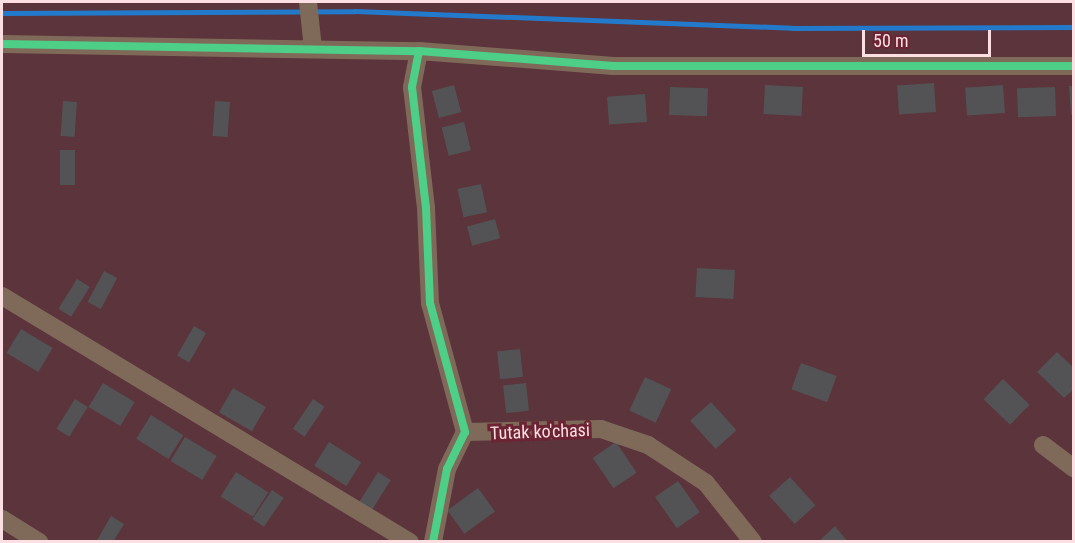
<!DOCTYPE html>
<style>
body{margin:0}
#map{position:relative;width:1075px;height:543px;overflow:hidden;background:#5b343c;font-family:"Roboto Condensed",sans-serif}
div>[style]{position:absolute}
.stream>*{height:5px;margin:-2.5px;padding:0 2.5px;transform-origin:2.5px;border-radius:2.5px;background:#237aca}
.building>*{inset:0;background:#535355;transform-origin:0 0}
.minor>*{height:18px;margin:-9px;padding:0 9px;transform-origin:9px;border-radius:9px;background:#7f6a59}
.cycleway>*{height:8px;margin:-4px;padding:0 4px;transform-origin:4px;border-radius:4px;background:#4dcf88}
span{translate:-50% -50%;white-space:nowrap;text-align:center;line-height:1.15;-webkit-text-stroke:6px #6c2333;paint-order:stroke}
.street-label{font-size:18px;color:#fcdfe2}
.frame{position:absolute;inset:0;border:3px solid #fcdfe2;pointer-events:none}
.scale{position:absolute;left:862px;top:30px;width:129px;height:27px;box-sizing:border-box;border:3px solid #fcdfe2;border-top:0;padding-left:8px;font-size:18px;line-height:21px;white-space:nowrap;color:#fcdfe2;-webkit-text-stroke:4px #6c2333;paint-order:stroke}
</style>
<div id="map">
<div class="stream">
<div style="left:2px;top:13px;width:353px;rotate:-0.3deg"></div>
<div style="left:355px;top:11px;width:437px;rotate:2.2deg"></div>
<div style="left:792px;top:28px;width:282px;rotate:-0.2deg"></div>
</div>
<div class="building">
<div style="left:934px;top:83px;width:29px;height:37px;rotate:86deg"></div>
<div style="left:454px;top:85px;width:28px;height:23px;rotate:75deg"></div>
<div style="left:765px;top:85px;width:38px;height:29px;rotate:3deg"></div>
<div style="left:1003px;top:85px;width:28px;height:38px;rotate:86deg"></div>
<div style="clip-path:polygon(1069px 86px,1074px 86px,1074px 114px,1071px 115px)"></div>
<div style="left:670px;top:87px;width:38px;height:28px;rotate:2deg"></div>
<div style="left:1055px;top:87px;width:29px;height:38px;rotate:88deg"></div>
<div style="left:645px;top:94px;width:28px;height:38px;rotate:86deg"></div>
<div style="left:63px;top:101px;width:14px;height:35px;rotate:4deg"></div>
<div style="left:215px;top:101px;width:15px;height:35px;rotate:4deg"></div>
<div style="left:464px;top:122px;width:29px;height:23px;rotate:76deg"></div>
<div style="left:60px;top:150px;width:15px;height:35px"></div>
<div style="left:481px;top:184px;width:29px;height:24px;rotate:78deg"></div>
<div style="left:495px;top:219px;width:20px;height:29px;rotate:75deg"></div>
<div style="left:697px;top:268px;width:38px;height:29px;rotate:3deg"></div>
<div style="left:104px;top:271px;width:15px;height:35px;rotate:28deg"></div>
<div style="left:77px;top:279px;width:15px;height:35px;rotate:32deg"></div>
<div style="left:194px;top:326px;width:14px;height:34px;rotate:30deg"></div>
<div style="left:21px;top:329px;width:37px;height:28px;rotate:31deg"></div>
<div style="left:520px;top:349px;width:28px;height:23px;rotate:84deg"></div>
<div style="clip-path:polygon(1057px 352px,1074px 368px,1074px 389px,1064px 398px,1037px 372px)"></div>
<div style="left:801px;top:363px;width:38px;height:28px;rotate:20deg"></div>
<div style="left:645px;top:377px;width:29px;height:37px;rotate:25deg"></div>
<div style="left:1003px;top:379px;width:37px;height:28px;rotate:44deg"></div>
<div style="left:103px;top:383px;width:37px;height:28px;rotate:31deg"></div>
<div style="left:526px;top:383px;width:28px;height:23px;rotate:84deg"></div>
<div style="left:233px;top:388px;width:38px;height:28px;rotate:30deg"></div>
<div style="left:75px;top:399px;width:15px;height:35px;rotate:32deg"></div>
<div style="left:313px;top:399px;width:14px;height:36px;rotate:34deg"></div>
<div style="left:711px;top:402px;width:38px;height:28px;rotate:48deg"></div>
<div style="left:151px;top:415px;width:38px;height:28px;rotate:32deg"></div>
<div style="left:185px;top:437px;width:37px;height:28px;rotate:31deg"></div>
<div style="left:329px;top:442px;width:38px;height:28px;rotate:32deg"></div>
<div style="left:616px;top:442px;width:37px;height:28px;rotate:56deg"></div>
<div style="left:236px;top:472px;width:38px;height:29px;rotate:32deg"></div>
<div style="left:378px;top:472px;width:15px;height:35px;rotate:32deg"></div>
<div style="left:790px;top:477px;width:38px;height:28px;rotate:48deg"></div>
<div style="left:678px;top:481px;width:38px;height:28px;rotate:55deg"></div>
<div style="left:478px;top:488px;width:29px;height:38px;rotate:54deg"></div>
<div style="left:272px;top:490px;width:14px;height:35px;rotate:34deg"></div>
<div style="clip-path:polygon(111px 516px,124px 524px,113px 542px,96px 542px)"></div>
<div style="clip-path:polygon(835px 526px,848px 542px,818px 542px)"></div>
</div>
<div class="minor">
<div style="left:308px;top:2px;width:47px;rotate:83.9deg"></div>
<div style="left:2px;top:44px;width:417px;rotate:1deg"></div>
<div style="left:419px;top:51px;width:195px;rotate:4.4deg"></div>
<div style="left:613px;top:66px;width:461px"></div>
<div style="left:419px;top:51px;width:37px;rotate:101deg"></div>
<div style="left:412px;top:87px;width:122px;rotate:83.4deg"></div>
<div style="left:426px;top:208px;width:95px;rotate:87.6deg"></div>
<div style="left:430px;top:303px;width:134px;rotate:74.8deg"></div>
<div style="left:465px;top:432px;width:41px;rotate:115.9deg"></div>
<div style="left:447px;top:469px;width:74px;rotate:100.9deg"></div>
<div style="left:2px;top:296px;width:476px;rotate:31.1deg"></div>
<div style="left:465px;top:432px;width:136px;rotate:-1.3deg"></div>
<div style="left:601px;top:429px;width:50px;rotate:18.8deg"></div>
<div style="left:648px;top:445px;width:69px;rotate:33.2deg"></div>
<div style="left:706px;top:483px;width:75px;rotate:51.5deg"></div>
<div style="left:1043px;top:445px;width:39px;rotate:37deg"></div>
<div style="left:2px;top:519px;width:44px;rotate:31.9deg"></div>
</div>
<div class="cycleway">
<div style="left:2px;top:44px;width:417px;rotate:1deg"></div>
<div style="left:419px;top:51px;width:195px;rotate:4.4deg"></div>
<div style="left:613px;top:66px;width:461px"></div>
<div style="left:419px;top:51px;width:37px;rotate:101deg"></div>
<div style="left:412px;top:87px;width:122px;rotate:83.4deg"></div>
<div style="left:426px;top:208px;width:95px;rotate:87.6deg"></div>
<div style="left:430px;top:303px;width:134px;rotate:74.8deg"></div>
<div style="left:465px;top:432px;width:41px;rotate:115.9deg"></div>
<div style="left:447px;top:469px;width:74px;rotate:100.9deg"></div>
</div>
<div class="street-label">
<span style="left:540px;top:432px;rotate:-2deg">Tutak ko'chasi</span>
</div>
<div class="frame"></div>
<div class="scale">50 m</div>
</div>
